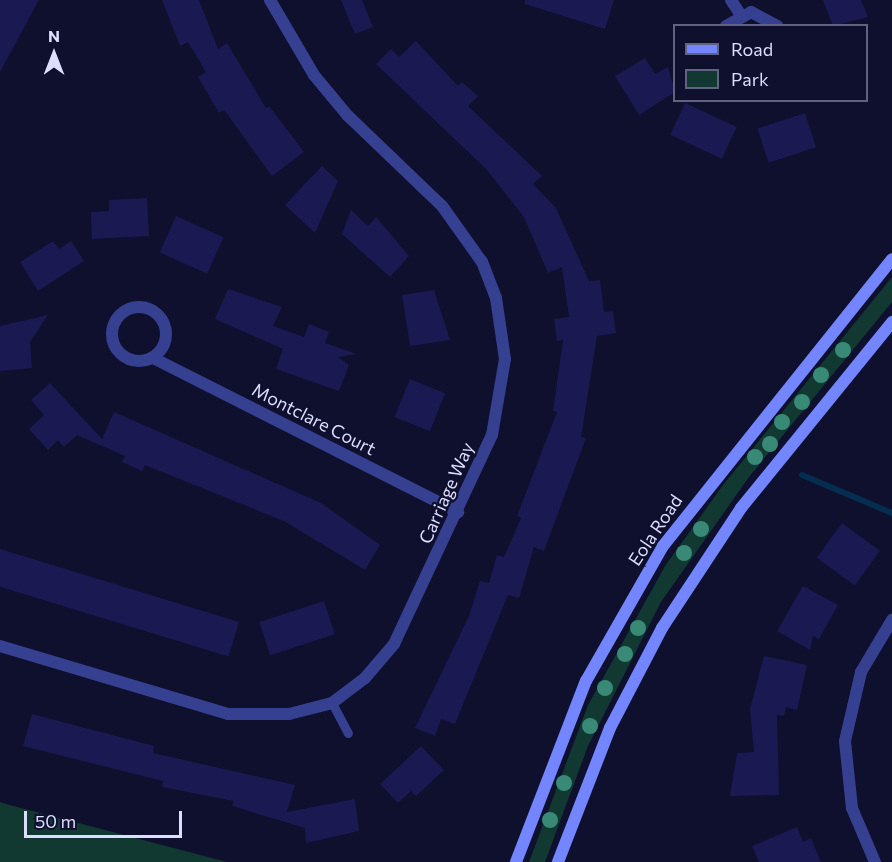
<!DOCTYPE html>
<style>
body{margin:0}
#map{position:relative;width:892px;height:862px;overflow:hidden;background:#0f0f2e;font-family:Commissioner,sans-serif}
div>[style]{position:absolute}
.green>*{inset:0;background:#113831}
.stream>*{height:6px;margin:-3px;padding:0 3px;transform-origin:3px;border-radius:3px;background:#052d50}
.building>*{inset:0;background:#1b1951;transform-origin:0 0}
.lane>*{height:9px;margin:-4.5px;padding:0 4.5px;transform-origin:4.5px;border-radius:4.5px;background:#354091}
.street>*{height:12px;margin:-6px;padding:0 6px;transform-origin:6px;border-radius:6px;background:#354091}
.street>.ring{margin:-6px;padding:0;box-sizing:content-box;background:none;border:12px solid #354091;border-radius:50%}
.secondary>*{height:12px;margin:-6px;padding:0 6px;transform-origin:6px;border-radius:6px;background:#7385ff}
.trees>*{width:16px;height:16px;margin:-8px;border-radius:50%;background:#388976}
span{translate:-50% -50%;white-space:nowrap;text-align:center;line-height:1.15;-webkit-text-stroke:4.5px #0f0f2e;paint-order:stroke}
.street-label{font-size:18px;color:#dcddff}
.legend{position:absolute;left:673px;top:24px;width:195px;height:78px;box-sizing:border-box;background:#0f0f2e;border:2px solid #616182;margin:0;padding:8px 10px;list-style:none;font-size:18px;color:#dcddff}
.legend li{display:flex;align-items:center;gap:12px;height:30px}
.legend b{width:30px;border:2px solid #616182}
.north{position:absolute;left:24px;top:24px;width:60px;height:60px;-webkit-text-stroke:4px #0f0f2e;paint-order:stroke;rotate:0deg;font-size:16px;font-weight:700;line-height:24px;text-align:center;color:#dcddff}
.north::after{content:'';display:block;margin:auto;width:21px;height:27px;background:#dcddff;clip-path:polygon(50% 0,100% 100%,50% 72%,0 100%)}
.scale{position:absolute;left:24px;top:811px;width:158px;height:27px;box-sizing:border-box;border:3px solid #dcddff;border-top:0;padding-left:8px;font-size:18px;line-height:21px;white-space:nowrap;color:#dcddff;-webkit-text-stroke:4px #0f0f2e;paint-order:stroke}
</style>
<div id="map">
<div class="green">
<div style="clip-path:polygon(892px 277px,892px 302px,749px 477px,661px 602px,588px 746px,545px 862px,529px 862px,588px 705px,665px 566px,723px 485px)"></div>
<div style="clip-path:polygon(0 802px,6px 804px,227px 862px,0 862px)"></div>
</div>
<div class="stream">
<div style="left:802px;top:475px;width:98px;rotate:22.9deg"></div>
</div>
<div class="building">
<div style="clip-path:polygon(0 0,39px 0,0 72px)"></div>
<div style="clip-path:polygon(162px 0,199px 0,218px 49px,227px 43px,266px 108px,269px 106px,304px 152px,272px 176px,224px 110px,219px 113px,198px 77px,206px 72px,188px 42px,180px 46px)"></div>
<div style="clip-path:polygon(341px 0,362px 0,373px 27px,355px 34px)"></div>
<div style="clip-path:polygon(525px 0,614px 0,605px 29px,525px 4px)"></div>
<div style="clip-path:polygon(823px 0,861px 0,868px 17px,833px 26px)"></div>
<div style="clip-path:polygon(416px 41px,458px 86px,462px 82px,478px 96px,468px 106px,542px 176px,533px 184px,556px 208px,589px 281px,600px 280px,604px 312px,613px 311px,616px 333px,597px 336px,581px 437px,586px 438px,544px 551px,534px 547px,519px 598px,508px 595px,455px 724px,441px 719px,435px 736px,415px 728px,469px 616px,480px 581px,489px 583px,497px 555px,504px 557px,521px 518px,517px 516px,557px 412px,553px 411px,563px 340px,557px 341px,554px 319px,569px 317px,562px 267px,548px 273px,524px 217px,486px 169px,376px 64px,391px 49px,399px 57px)"></div>
<div style="clip-path:polygon(645px 58px,655px 74px,668px 67px,675px 92px,639px 115px,615px 76px)"></div>
<div style="left:685px;top:103px;width:57px;height:35px;rotate:25deg"></div>
<div style="left:805px;top:113px;width:36px;height:50px;rotate:72deg"></div>
<div style="clip-path:polygon(322px 166px,338px 181px,315px 233px,285px 205px)"></div>
<div style="clip-path:polygon(147px 198px,149px 236px,92px 239px,91px 212px,109px 211px,109px 200px)"></div>
<div style="clip-path:polygon(351px 210px,368px 226px,376px 217px,409px 256px,390px 277px,342px 234px)"></div>
<div style="left:176px;top:216px;width:52px;height:40px;rotate:24deg"></div>
<div style="clip-path:polygon(53px 241px,59px 249px,71px 241px,84px 261px,38px 291px,20px 262px)"></div>
<div style="clip-path:polygon(228px 289px,282px 307px,273px 326px,304px 337px,309px 324px,329px 332px,325px 343px,357px 354px,338px 357px,349px 365px,339px 391px,276px 369px,283px 349px,215px 319px)"></div>
<div style="clip-path:polygon(434px 290px,450px 340px,410px 346px,402px 295px)"></div>
<div style="clip-path:polygon(48px 315px,30px 342px,32px 368px,0 371px,0 326px)"></div>
<div style="left:410px;top:379px;width:38px;height:41px;rotate:22deg"></div>
<div style="clip-path:polygon(50px 383px,102px 439px,114px 412px,321px 503px,380px 545px,365px 570px,284px 521px,145px 465px,142px 471px,122px 462px,125px 456px,77px 435px,64px 447px,58px 440px,48px 450px,29px 429px,44px 415px,31px 400px)"></div>
<div style="left:842px;top:523px;width:47px;height:43px;rotate:36deg"></div>
<div style="left:0;top:549px;width:250px;height:36px;rotate:17deg"></div>
<div style="clip-path:polygon(803px 586px,838px 605px,819px 639px,813px 636px,810px 650px,777px 631px)"></div>
<div style="left:324px;top:601px;width:35px;height:68px;rotate:72deg"></div>
<div style="clip-path:polygon(764px 656px,807px 665px,797px 710px,786px 707px,784px 716px,777px 715px,779px 795px,730px 796px,737px 753px,754px 752px,750px 709px)"></div>
<div style="clip-path:polygon(32px 714px,154px 746px,153px 753px,295px 785px,287px 812px,355px 799px,359px 831px,306px 843px,305px 828px,232px 806px,234px 801px,162px 787px,163px 781px,23px 746px)"></div>
<div style="clip-path:polygon(421px 746px,444px 770px,416px 796px,411px 791px,398px 803px,380px 784px)"></div>
<div style="clip-path:polygon(797px 827px,803px 842px,811px 838px,821px 862px,759px 862px,752px 846px)"></div>
</div>
<div class="lane">
<div style="left:332px;top:703px;width:34px;rotate:62deg"></div>
</div>
<div class="street">
<div style="left:731px;top:0;width:17px;rotate:57deg"></div>
<div style="left:726px;top:26px;width:29px;rotate:-29deg"></div>
<div style="left:751px;top:12px;width:30px;rotate:28deg"></div>
<div class="ring" style="left:112px;top:307px;width:42px;height:42px"></div>
<div style="left:153px;top:358px;width:342px;rotate:26.8deg"></div>
<div style="left:0;top:646px;width:238px;rotate:16.6deg"></div>
<div style="left:228px;top:714px;width:61px"></div>
<div style="left:289px;top:714px;width:44px;rotate:-14.3deg"></div>
<div style="left:332px;top:703px;width:41px;rotate:-37.1deg"></div>
<div style="left:365px;top:678px;width:45px;rotate:-49.5deg"></div>
<div style="left:394px;top:644px;width:231px;rotate:-64.9deg"></div>
<div style="left:492px;top:435px;width:77px;rotate:-80.3deg"></div>
<div style="left:505px;top:359px;width:62px;rotate:-98.4deg"></div>
<div style="left:496px;top:298px;width:39px;rotate:-111deg"></div>
<div style="left:482px;top:262px;width:69px;rotate:-125.5deg"></div>
<div style="left:442px;top:206px;width:130px;rotate:-136.2deg"></div>
<div style="left:348px;top:116px;width:53px;rotate:-129.7deg"></div>
<div style="left:314px;top:75px;width:87px;rotate:-120.4deg"></div>
<div style="left:875px;top:862px;width:59px;rotate:-113.1deg"></div>
<div style="left:852px;top:808px;width:67px;rotate:-96deg"></div>
<div style="left:845px;top:741px;width:71px;rotate:-76.9deg"></div>
<div style="left:861px;top:672px;width:61px;rotate:-59.2deg"></div>
</div>
<div class="secondary">
<div style="left:516px;top:862px;width:194px;rotate:-68.9deg"></div>
<div style="left:586px;top:681px;width:155px;rotate:-60.3deg"></div>
<div style="left:663px;top:546px;width:367px;rotate:-51.4deg"></div>
<div style="left:558px;top:862px;width:144px;rotate:-68.8deg"></div>
<div style="left:610px;top:728px;width:113px;rotate:-62.5deg"></div>
<div style="left:662px;top:628px;width:144px;rotate:-56.6deg"></div>
<div style="left:741px;top:508px;width:240px;rotate:-50.9deg"></div>
</div>
<div class="trees">
<div style="left:843px;top:350px"></div>
<div style="left:821px;top:375px"></div>
<div style="left:802px;top:402px"></div>
<div style="left:782px;top:422px"></div>
<div style="left:770px;top:444px"></div>
<div style="left:755px;top:457px"></div>
<div style="left:701px;top:529px"></div>
<div style="left:684px;top:553px"></div>
<div style="left:638px;top:628px"></div>
<div style="left:625px;top:654px"></div>
<div style="left:605px;top:688px"></div>
<div style="left:590px;top:726px"></div>
<div style="left:564px;top:783px"></div>
<div style="left:550px;top:820px"></div>
</div>
<div class="street-label">
<span style="left:314px;top:419px;rotate:27deg">Montclare Court</span>
<span style="left:446px;top:493px;rotate:-66deg">Carriage Way</span>
<span style="left:655px;top:530px;rotate:-56deg">Eola Road</span>
</div>
<ul class="legend">
<li><b style="height:8px;background:#7385ff"></b>Road</li>
<li><b style="height:16px;background:#113831"></b>Park</li>
</ul>
<div class="north">N</div>
<div class="scale">50 m</div>
</div>
